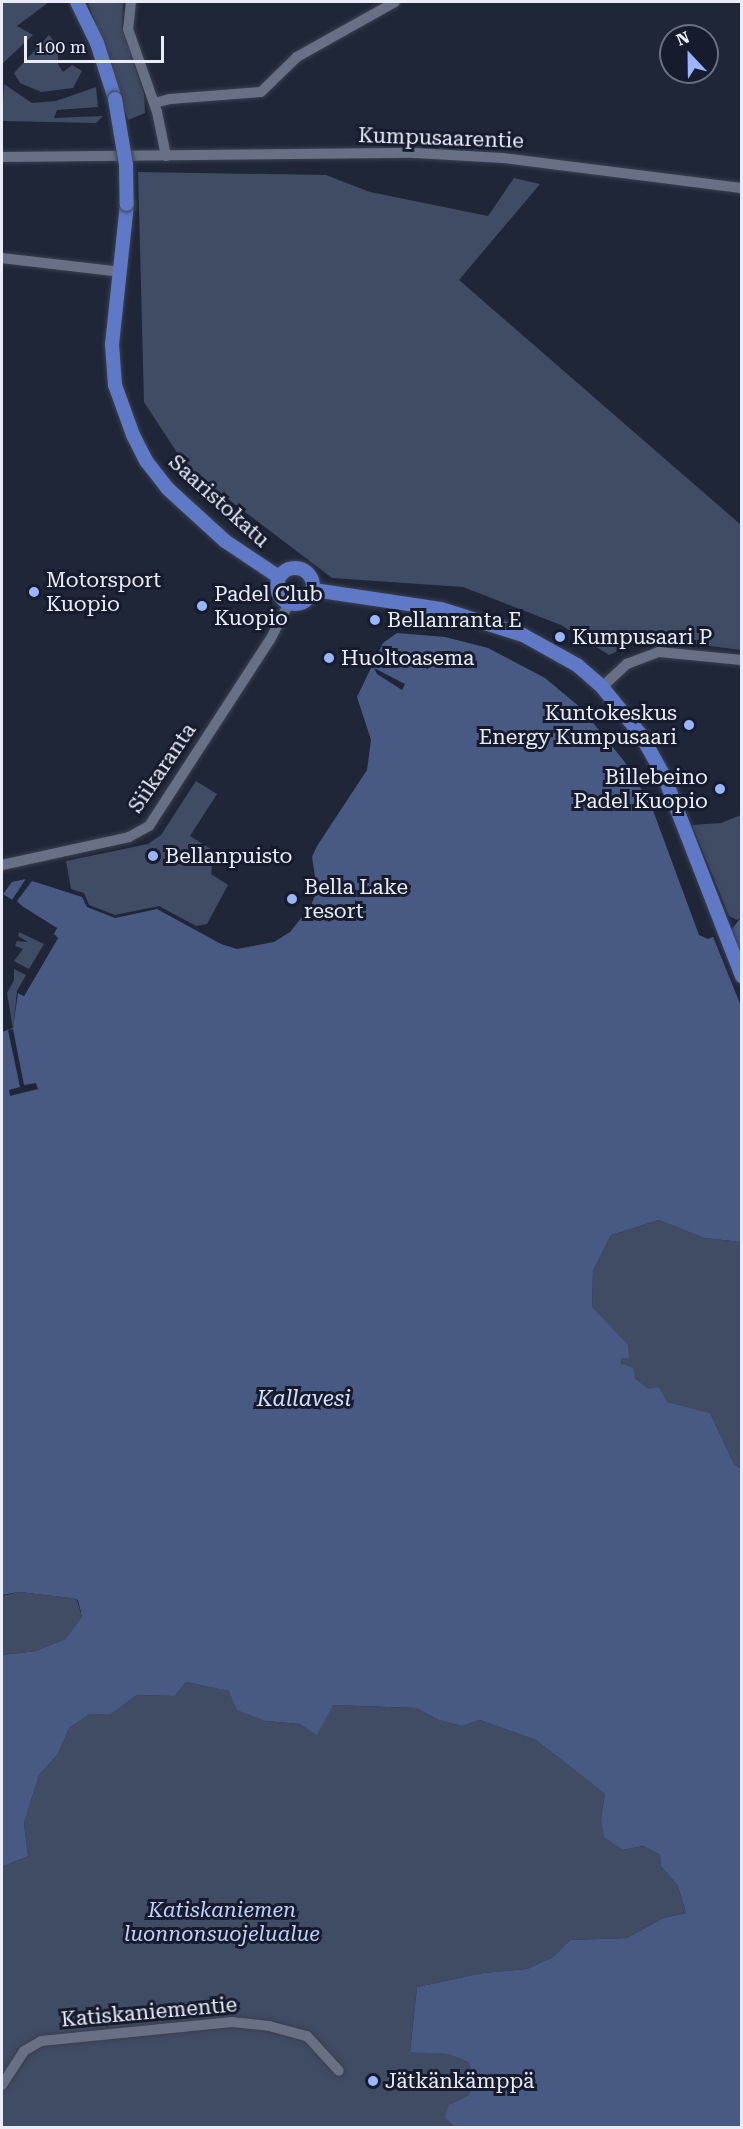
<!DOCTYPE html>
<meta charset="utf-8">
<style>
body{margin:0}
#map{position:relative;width:743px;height:2129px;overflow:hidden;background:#1f2638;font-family:"Roboto Serif",serif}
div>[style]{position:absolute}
.green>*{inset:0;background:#404b64}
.water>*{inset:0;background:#485984}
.pier>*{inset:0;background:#1f2638}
.roads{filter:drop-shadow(0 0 2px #3a404f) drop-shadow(0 0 2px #3a404f)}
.minor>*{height:10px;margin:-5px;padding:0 5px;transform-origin:5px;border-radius:5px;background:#677085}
.major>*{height:14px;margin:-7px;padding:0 7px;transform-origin:7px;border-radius:7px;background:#5f79c6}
.major>.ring{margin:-7px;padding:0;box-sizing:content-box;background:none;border:14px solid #5f79c6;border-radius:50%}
.bridges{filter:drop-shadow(0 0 2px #3a404f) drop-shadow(0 0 2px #3a404f)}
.major-bridge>*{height:14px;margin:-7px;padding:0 7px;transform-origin:7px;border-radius:7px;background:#5f79c6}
.dots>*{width:16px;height:16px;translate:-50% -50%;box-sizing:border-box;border:3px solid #161c2d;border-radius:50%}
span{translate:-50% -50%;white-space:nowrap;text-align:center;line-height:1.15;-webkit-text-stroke:6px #161c2d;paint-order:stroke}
.street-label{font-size:21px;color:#e8edf9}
.poi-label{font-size:21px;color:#e8edf9}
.left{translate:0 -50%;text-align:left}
.right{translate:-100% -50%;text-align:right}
.park-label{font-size:21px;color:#bfd1fb;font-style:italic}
.water-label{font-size:22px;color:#d4e0fd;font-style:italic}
.frame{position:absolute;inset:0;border:3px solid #e8edf9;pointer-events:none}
.north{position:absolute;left:659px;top:24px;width:60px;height:60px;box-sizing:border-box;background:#161c2d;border:2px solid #6a707f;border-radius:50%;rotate:338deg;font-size:16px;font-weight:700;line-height:24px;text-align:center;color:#e8edf9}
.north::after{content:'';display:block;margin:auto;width:21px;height:27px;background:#99b5fd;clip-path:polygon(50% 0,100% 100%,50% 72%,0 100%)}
.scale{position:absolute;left:24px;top:36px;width:140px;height:27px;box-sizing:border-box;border:3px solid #e8edf9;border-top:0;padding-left:8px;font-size:18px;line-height:21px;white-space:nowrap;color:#e8edf9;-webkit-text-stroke:4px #161c2d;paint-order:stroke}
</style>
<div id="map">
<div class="green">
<div style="clip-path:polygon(2px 2px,49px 2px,17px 26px,33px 35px,2px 64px)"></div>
<div style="clip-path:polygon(88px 2px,123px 2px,122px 27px,144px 94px,145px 113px,128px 120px)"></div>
<div style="clip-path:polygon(49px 35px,58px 46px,58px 64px,63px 72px,72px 65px,82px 71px,73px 88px,41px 92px,20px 83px,14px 73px)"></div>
<div style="clip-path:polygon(4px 84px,32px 103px,56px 101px,96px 87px,98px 107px,57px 110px,54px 118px,103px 116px,96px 123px,2px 121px)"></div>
<div style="clip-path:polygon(138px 172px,326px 175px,370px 192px,488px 216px,514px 178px,540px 184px,459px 280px,741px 525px,741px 650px,647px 638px,609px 655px,561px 625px,463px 587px,332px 578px,187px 468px,144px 402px)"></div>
<div style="clip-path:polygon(196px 781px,217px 794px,190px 836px,214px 851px,211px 874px,228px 885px,207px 924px,196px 926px,159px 906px,115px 915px,89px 905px,84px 893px,71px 889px,66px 861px,148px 844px,161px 835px)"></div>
<div style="clip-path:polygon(741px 815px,742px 917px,737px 920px,729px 916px,692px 825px,721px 823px)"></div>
<div style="clip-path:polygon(19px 932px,44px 944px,29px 969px,14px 961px,23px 949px,15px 946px,17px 941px,28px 942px,18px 936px)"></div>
<div style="clip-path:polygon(14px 969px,26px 975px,17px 991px,13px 1029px,7px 993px,14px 980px)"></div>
<div style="clip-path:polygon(659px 1220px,704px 1238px,741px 1242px,741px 1469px,734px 1464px,710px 1413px,666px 1402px,659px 1387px,648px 1390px,621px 1364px,622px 1358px,629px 1359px,592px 1307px,593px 1271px,611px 1235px)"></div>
<div style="clip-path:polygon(19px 1592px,71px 1598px,77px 1600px,82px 1617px,65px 1639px,36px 1651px,2px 1655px,2px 1596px)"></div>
<div style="clip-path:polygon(186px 1682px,230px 1691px,266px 1721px,300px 1724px,317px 1734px,332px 1705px,416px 1708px,439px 1720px,462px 1726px,480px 1720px,536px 1740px,605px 1794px,601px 1818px,623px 1850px,643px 1846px,660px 1855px,661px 1866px,678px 1886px,686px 1913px,663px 1918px,627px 1938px,570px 1940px,553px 1957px,527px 1969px,483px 1973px,417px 1987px,410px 2051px,448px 2054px,468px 2062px,477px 2083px,455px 2127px,2px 2127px,2px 1867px,28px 1856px,24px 1823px,39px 1775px,58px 1754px,69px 1728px,90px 1714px,111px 1714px,137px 1695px,175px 1696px)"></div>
</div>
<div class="water">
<div style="clip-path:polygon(397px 633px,445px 637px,488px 648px,545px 678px,581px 708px,624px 761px,651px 805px,699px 935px,708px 939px,733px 928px,741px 917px,741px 1242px,704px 1238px,659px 1220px,611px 1235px,593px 1271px,592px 1307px,628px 1345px,629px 1359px,622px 1358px,621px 1364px,633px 1368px,635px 1378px,648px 1389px,659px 1387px,667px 1402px,710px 1413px,734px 1464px,741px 1469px,741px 2127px,455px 2127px,445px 2117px,449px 2105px,468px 2096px,477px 2083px,468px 2062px,448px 2054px,410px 2052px,417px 1987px,483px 1973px,527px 1969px,553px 1957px,570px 1940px,627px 1938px,663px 1918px,686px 1913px,678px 1886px,661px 1866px,660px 1855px,643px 1846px,623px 1850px,604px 1837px,601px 1818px,605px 1794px,536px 1740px,480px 1720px,462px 1726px,439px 1720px,416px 1708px,333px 1705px,317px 1735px,300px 1724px,266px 1721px,237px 1710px,229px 1691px,186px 1682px,175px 1696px,137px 1695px,111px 1714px,90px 1714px,69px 1728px,58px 1754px,39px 1775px,24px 1823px,28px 1856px,2px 1867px,2px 1655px,36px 1651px,65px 1639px,82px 1617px,78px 1600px,71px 1598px,19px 1592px,2px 1595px,2px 1032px,13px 1028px,18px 993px,24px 996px,58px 938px,53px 934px,57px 928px,3px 894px,12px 882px,26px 879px,82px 897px,87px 907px,115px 918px,157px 909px,221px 944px,237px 949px,274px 942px,290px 932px,311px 906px,317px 889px,312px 857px,317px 846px,367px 770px,371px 740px,357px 697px,383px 643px)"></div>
</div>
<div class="pier">
<div style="clip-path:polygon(374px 668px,405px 684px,402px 690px,377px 674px)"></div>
<div style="clip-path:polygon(27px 877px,84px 894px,32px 881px,17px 901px,29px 913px,57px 928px,54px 934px,58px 938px,24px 996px,18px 993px,23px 992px,54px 938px,51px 933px,53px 929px,10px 903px)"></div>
<div style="clip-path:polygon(729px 927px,741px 956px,741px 1006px,712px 934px)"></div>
<div style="clip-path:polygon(13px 1029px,24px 1085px,36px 1083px,38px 1089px,10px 1096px,9px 1090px,20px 1087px,8px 1030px)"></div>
</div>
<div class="roads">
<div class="minor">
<div style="left:131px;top:2px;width:27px;rotate:96deg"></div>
<div style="left:128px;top:29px;width:88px;rotate:70.7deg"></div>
<div style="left:157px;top:112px;width:45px;rotate:78.4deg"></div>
<div style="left:154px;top:103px;width:16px;rotate:-14deg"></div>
<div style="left:170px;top:99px;width:91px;rotate:-4.4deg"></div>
<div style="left:261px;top:92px;width:50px;rotate:-44.2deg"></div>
<div style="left:297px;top:57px;width:112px;rotate:-29.3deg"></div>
<div style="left:2px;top:157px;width:413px;rotate:-0.6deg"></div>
<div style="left:415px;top:153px;width:88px;rotate:3.3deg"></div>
<div style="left:503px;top:158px;width:241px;rotate:7.2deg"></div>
<div style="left:2px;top:258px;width:120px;rotate:6.7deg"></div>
<div style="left:602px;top:687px;width:34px;rotate:-43deg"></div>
<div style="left:627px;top:664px;width:34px;rotate:-21deg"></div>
<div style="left:659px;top:652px;width:83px;rotate:5.5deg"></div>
<div style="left:2px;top:865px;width:130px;rotate:-12.4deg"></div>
<div style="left:129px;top:837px;width:23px;rotate:-29deg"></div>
<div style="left:149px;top:826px;width:222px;rotate:-57deg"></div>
<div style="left:270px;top:640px;width:42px;rotate:-62.8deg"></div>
<div style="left:2px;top:2085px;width:40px;rotate:-57.1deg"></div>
<div style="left:24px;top:2051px;width:20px;rotate:-30deg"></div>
<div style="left:41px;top:2041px;width:192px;rotate:-5.7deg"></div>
<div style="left:232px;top:2022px;width:37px;rotate:6deg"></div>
<div style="left:269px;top:2026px;width:39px;rotate:15deg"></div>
<div style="left:307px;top:2036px;width:47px;rotate:47.6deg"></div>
</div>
<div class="major">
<div style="left:77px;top:2px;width:46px;rotate:64deg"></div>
<div style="left:97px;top:43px;width:59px;rotate:72.2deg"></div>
<div style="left:127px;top:204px;width:141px;rotate:96.1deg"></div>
<div style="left:112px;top:344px;width:41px;rotate:85.8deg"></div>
<div style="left:115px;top:385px;width:53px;rotate:70.2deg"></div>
<div style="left:133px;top:435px;width:30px;rotate:63deg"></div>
<div style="left:147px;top:462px;width:33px;rotate:52deg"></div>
<div style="left:167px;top:488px;width:79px;rotate:42.4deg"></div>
<div style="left:225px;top:541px;width:65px;rotate:33.7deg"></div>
<div class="ring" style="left:277px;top:568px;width:22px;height:22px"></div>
<div style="left:314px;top:590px;width:128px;rotate:8.5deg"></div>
<div style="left:441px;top:609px;width:86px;rotate:17.6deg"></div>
<div style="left:523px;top:635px;width:62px;rotate:29.1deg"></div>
<div style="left:577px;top:665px;width:33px;rotate:41deg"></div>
<div style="left:602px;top:687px;width:62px;rotate:50.9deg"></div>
<div style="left:641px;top:735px;width:47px;rotate:60.7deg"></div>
<div style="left:664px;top:776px;width:215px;rotate:68.7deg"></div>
</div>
</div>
<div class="bridges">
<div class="major-bridge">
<div style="left:115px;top:99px;width:67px;rotate:80.5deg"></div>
<div style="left:126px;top:165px;width:39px;rotate:89deg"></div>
</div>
</div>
<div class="dots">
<div style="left:34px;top:592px;background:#99b5fd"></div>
<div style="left:202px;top:606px;background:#99b5fd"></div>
<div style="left:375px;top:620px;background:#99b5fd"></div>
<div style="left:560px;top:637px;background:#99b5fd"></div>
<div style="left:329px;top:658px;background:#99b5fd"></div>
<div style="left:689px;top:725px;background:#99b5fd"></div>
<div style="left:720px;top:789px;background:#99b5fd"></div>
<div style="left:153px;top:856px;background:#99b5fd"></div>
<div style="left:292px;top:899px;background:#99b5fd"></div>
<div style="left:373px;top:2081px;background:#99b5fd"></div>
</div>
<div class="street-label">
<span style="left:441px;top:138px;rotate:2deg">Kumpusaarentie</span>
<span style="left:219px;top:501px;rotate:42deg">Saaristokatu</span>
<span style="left:162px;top:768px;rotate:-56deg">Siikaranta</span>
<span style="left:149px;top:2012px;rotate:-5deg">Katiskaniementie</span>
</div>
<div class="poi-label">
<span class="left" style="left:46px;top:592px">Motorsport<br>Kuopio</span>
<span class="left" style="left:214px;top:606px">Padel Club<br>Kuopio</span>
<span class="left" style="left:387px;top:620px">Bellanranta E</span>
<span class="left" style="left:572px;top:637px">Kumpusaari P</span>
<span class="left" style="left:341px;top:658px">Huoltoasema</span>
<span class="right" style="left:677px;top:725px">Kuntokeskus<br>Energy Kumpusaari</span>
<span class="right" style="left:708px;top:789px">Billebeino<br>Padel Kuopio</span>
<span class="left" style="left:165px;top:856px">Bellanpuisto</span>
<span class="left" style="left:304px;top:899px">Bella Lake<br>resort</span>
<span class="left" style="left:385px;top:2081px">Jätkänkämppä</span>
</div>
<div class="park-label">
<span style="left:222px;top:1922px">Katiskaniemen<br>luonnonsuojelualue</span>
</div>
<div class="water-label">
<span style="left:304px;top:1399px">Kallavesi</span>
</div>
<div class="frame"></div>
<div class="north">N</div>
<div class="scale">100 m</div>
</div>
